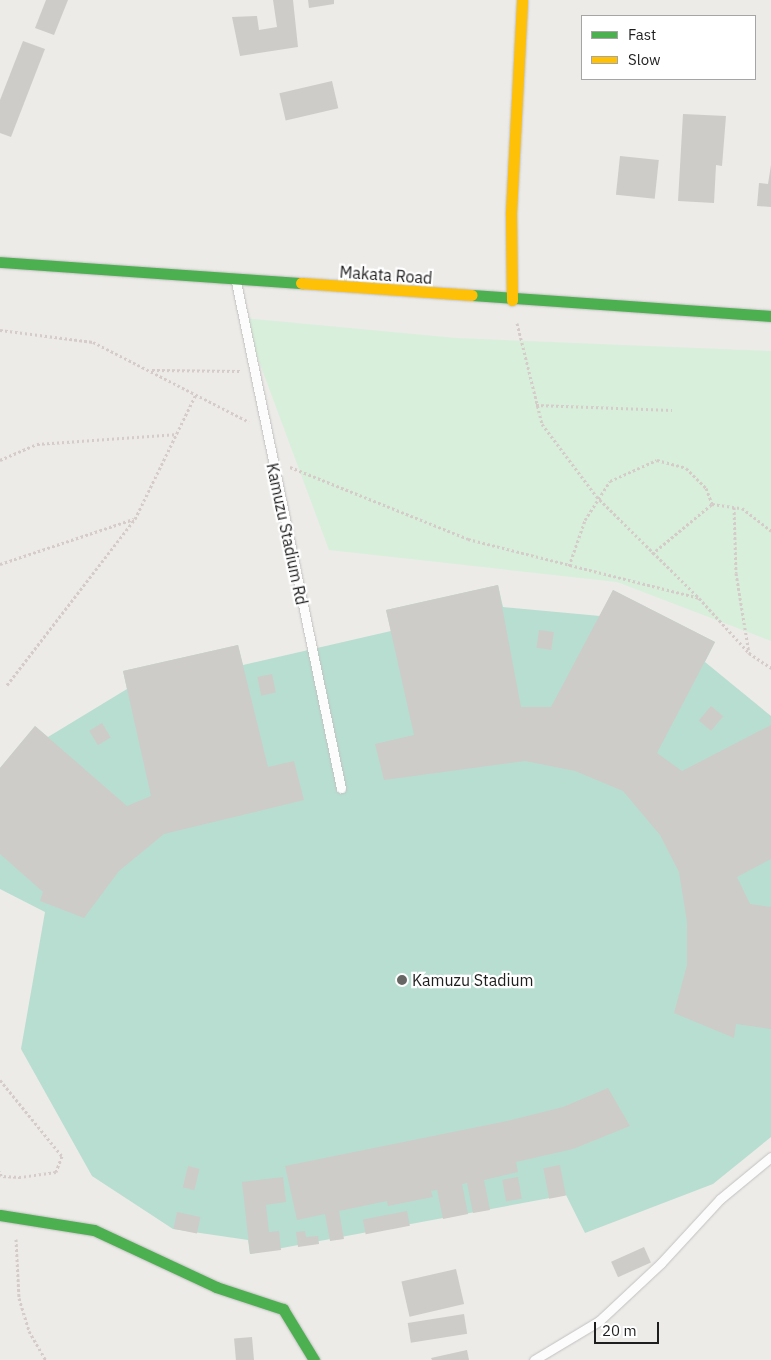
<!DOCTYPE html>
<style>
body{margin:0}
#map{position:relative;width:771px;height:1360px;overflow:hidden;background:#ecebe8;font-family:"IBM Plex Sans",sans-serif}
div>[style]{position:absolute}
.park>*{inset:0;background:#d8efdb}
.pitch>*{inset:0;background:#b8ded1}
.building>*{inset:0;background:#cdccc9;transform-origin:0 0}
.path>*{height:3px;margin-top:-1.5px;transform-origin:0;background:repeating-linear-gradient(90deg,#d5cbc8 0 2.5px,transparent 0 5px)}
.roads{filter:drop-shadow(0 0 1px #c2c1c0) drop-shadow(0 0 1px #c2c1c0)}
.lane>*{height:9px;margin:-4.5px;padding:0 4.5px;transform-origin:4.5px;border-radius:4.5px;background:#fcfcfc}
.fast>*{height:11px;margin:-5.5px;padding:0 5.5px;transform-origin:5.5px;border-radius:5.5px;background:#4caf50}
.slow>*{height:11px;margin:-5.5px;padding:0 5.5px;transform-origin:5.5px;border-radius:5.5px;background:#ffc107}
.dots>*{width:14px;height:14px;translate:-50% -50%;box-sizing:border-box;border:2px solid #fff;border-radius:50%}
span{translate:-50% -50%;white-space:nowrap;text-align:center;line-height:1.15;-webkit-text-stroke:4.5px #fff;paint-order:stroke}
.street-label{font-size:16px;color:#1e1e1e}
.poi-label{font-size:16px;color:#1e1e1e}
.left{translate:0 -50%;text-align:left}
.legend{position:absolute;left:581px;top:15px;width:175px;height:65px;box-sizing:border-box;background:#fff;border:1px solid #a5a5a5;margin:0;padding:6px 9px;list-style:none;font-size:15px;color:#1e1e1e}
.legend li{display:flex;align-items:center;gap:10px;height:25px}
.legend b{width:25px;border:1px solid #a5a5a5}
.scale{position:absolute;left:594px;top:1322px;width:65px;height:22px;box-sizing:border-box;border:2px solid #1e1e1e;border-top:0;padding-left:6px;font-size:15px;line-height:18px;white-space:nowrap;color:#1e1e1e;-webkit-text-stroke:4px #fff;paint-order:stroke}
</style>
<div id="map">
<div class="park">
<div style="clip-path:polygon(243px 318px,456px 338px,771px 351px,771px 641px,617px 582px,329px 550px)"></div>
</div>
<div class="pitch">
<div style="clip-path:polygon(498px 585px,503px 607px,600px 616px,613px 590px,715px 642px,705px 662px,771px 716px,771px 1137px,713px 1184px,585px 1233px,566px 1195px,250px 1254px,248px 1240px,173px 1229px,92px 1176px,21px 1049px,45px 912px,0 889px,0 768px,35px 726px,48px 737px,127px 689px,123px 671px,238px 645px,243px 665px,391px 631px,386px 610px)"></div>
</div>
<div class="building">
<div style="clip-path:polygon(46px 0,68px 0,54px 35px,35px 28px)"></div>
<div style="clip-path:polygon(273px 0,293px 0,298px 47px,240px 56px,232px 17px,257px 16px,259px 30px,277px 27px)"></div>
<div style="clip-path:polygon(308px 0,334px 0,334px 4px,309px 8px)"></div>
<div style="clip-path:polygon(23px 41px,45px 49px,11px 137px,0 133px,0 100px)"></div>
<div style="left:332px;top:81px;width:28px;height:54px;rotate:77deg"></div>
<div style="clip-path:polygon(683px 114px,726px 116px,722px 166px,716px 165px,714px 203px,678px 201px)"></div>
<div style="left:620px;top:156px;width:39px;height:39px;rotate:6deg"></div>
<div style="clip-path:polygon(771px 165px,771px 207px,757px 206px,759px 183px,768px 184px)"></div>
<div style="clip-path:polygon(498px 585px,521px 707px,551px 707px,613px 590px,715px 642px,657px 753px,682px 771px,771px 725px,771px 859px,737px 877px,750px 904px,771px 907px,771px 1029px,736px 1024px,734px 1038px,674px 1013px,687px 965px,687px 922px,679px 872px,660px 835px,623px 791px,575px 771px,525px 761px,384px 780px,375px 744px,414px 735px,386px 610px)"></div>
<div style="left:539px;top:630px;width:15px;height:18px;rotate:8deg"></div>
<div style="clip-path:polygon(238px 645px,268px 767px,294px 761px,304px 800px,164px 834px,119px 871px,84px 918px,40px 901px,43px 892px,0 854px,0 768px,35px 726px,127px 806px,151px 796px,123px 671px)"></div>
<div style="left:272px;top:674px;width:19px;height:15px;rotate:78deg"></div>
<div style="left:711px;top:706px;width:16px;height:19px;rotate:40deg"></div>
<div style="left:102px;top:723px;width:17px;height:15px;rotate:59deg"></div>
<div style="clip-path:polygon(608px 1088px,630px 1126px,573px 1149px,516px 1162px,518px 1172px,484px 1180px,490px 1210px,473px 1213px,467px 1183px,462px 1184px,468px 1214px,443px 1219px,437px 1190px,431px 1191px,433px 1197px,388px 1206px,387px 1201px,339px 1211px,344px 1239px,330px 1241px,325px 1214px,297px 1220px,285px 1166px,507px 1121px,563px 1107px)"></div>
<div style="left:560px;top:1165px;width:31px;height:17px;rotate:79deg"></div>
<div style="left:188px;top:1166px;width:12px;height:22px;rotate:14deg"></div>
<div style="clip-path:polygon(283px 1177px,286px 1202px,266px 1205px,269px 1232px,279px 1231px,281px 1250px,250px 1254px,242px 1182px)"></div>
<div style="left:518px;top:1177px;width:22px;height:16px;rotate:80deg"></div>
<div style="left:407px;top:1211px;width:15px;height:45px;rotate:79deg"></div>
<div style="left:177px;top:1212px;width:24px;height:17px;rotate:12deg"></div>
<div style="clip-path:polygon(305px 1231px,306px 1237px,318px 1236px,319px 1244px,298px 1247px,296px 1232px)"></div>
<div style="left:644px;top:1247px;width:17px;height:36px;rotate:66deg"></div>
<div style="left:456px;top:1269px;width:36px;height:56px;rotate:77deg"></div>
<div style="left:464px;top:1314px;width:20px;height:57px;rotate:81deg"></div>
<div style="left:252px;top:1337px;width:23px;height:18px;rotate:85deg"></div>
<div style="clip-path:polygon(467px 1350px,469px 1360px,432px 1360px,431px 1358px)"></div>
</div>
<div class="path">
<div style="left:517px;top:323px;width:104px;rotate:76.1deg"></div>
<div style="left:542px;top:424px;width:90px;rotate:53.1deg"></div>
<div style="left:596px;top:496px;width:145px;rotate:44.7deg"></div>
<div style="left:0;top:330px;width:94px;rotate:7.4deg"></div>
<div style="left:93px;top:342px;width:175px;rotate:27.1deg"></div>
<div style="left:152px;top:370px;width:88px;rotate:0.7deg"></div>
<div style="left:536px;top:405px;width:136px;rotate:2.1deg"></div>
<div style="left:0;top:460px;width:40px;rotate:-23.4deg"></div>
<div style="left:37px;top:444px;width:138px;rotate:-4.1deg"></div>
<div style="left:290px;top:467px;width:192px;rotate:22deg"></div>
<div style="left:468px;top:539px;width:238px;rotate:14.3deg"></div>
<div style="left:699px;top:598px;width:74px;rotate:47.7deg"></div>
<div style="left:749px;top:653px;width:27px;rotate:34deg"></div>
<div style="left:734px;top:507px;width:66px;rotate:88.3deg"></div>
<div style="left:736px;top:573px;width:81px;rotate:80.8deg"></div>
<div style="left:652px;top:554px;width:78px;rotate:-39.8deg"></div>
<div style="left:0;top:564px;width:141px;rotate:-18.6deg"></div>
<div style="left:569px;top:566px;width:49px;rotate:-70.8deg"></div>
<div style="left:585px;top:520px;width:46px;rotate:-57.3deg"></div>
<div style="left:610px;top:481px;width:51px;rotate:-24.1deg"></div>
<div style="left:657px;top:460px;width:30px;rotate:15deg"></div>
<div style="left:686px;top:468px;width:28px;rotate:45deg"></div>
<div style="left:706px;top:488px;width:17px;rotate:69deg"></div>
<div style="left:712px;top:504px;width:30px;rotate:8deg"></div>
<div style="left:742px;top:508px;width:37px;rotate:38deg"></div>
<div style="left:7px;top:685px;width:210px;rotate:-52.4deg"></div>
<div style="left:135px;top:519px;width:139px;rotate:-64deg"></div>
<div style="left:0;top:1080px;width:98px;rotate:50.8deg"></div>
<div style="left:62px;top:1156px;width:17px;rotate:111deg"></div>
<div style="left:56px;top:1172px;width:35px;rotate:172deg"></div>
<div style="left:21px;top:1177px;width:20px;rotate:-177deg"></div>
<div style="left:1px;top:1176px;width:5px;rotate:-101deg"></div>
<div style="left:16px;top:1239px;width:59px;rotate:87.1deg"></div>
<div style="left:19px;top:1298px;width:34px;rotate:73deg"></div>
<div style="left:29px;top:1331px;width:34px;rotate:60deg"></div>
</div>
<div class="roads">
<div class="lane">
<div style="left:236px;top:282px;width:517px;rotate:78.28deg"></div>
<div style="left:534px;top:1360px;width:76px;rotate:-31deg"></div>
<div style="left:599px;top:1321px;width:85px;rotate:-43.1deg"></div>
<div style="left:661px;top:1263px;width:87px;rotate:-47.3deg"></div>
<div style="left:720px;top:1199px;width:66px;rotate:-39.5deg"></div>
</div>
<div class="fast">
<div style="left:0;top:262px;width:302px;rotate:4deg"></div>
<div style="left:472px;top:295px;width:300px;rotate:4deg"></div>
<div style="left:0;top:1215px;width:95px;rotate:9.1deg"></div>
<div style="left:94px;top:1230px;width:135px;rotate:25deg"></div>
<div style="left:216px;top:1287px;width:71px;rotate:18.2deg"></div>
<div style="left:283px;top:1309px;width:60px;rotate:58.7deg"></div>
</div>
<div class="slow">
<div style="left:301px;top:283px;width:171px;rotate:4deg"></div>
<div style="left:512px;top:300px;width:88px;rotate:-90.7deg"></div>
<div style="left:511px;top:212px;width:212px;rotate:-87deg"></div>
</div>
</div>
<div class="dots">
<div style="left:402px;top:980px;background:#666665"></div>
</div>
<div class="street-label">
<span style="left:386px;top:275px;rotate:4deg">Makata Road</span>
<span style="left:287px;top:534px;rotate:78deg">Kamuzu Stadium Rd</span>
</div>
<div class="poi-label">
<span class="left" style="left:412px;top:980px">Kamuzu Stadium</span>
</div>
<ul class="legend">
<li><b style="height:6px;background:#4caf50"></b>Fast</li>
<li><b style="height:6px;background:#ffc107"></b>Slow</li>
</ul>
<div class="scale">20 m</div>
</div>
